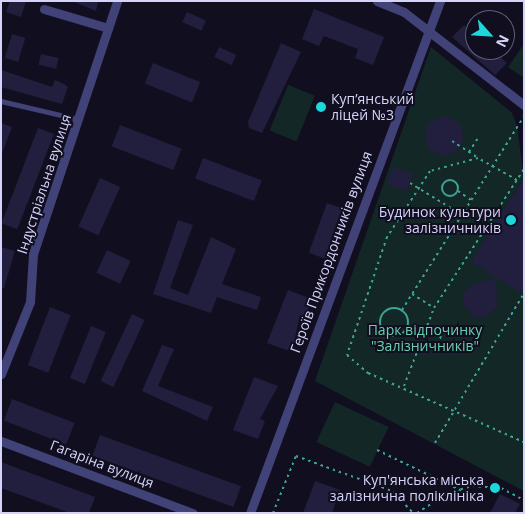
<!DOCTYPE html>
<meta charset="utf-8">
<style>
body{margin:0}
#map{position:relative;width:525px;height:514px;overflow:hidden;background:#110f1f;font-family:"Open Sans",sans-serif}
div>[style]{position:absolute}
.green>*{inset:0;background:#132826;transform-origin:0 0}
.building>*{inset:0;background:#221e3d;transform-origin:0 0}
.round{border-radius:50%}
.path>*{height:2px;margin-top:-1px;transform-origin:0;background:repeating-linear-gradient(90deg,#3ca495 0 2.5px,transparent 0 6.5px)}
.path>.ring{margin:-1px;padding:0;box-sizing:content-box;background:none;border:2px solid #3ca495;border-radius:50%}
.service>*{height:4.5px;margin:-2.25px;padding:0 2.25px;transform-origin:2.25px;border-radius:2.25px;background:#404278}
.minor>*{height:9px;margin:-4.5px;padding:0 4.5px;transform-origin:4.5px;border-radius:4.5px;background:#404278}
.dots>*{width:14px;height:14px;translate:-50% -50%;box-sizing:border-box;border:2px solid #110f1f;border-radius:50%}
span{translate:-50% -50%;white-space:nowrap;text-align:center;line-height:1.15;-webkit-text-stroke:4px #110f1f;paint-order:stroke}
.poi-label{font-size:14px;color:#d4d3f9}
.left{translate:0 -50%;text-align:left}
.right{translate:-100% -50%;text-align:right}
.street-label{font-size:14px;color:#d4d3f9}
.park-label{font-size:14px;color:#68d0ae}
.frame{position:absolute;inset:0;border:2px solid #d4d3f9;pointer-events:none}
.north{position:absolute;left:465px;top:10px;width:50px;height:50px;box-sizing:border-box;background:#110f1f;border:1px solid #5f5d76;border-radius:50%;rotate:116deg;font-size:14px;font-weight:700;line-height:20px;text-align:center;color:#d4d3f9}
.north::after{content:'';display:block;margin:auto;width:18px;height:22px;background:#1cd8dd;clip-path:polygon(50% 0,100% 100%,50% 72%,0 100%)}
</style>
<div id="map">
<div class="green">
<div style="clip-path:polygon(524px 44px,524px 78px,508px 67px)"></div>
<div style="clip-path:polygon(431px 47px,512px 113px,517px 126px,524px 178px,472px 262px,524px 288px,524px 491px,315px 381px)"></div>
<div style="left:288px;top:85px;width:29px;height:49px;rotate:22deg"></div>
<div style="left:335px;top:402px;width:59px;height:44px;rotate:25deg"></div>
</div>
<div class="building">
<div style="clip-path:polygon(10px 1px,26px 1px,21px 17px,6px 12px)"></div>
<div style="clip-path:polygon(72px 1px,98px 1px,96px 11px)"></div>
<div style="clip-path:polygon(314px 9px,384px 37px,373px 65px,355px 58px,358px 49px,324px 36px,319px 46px,302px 39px)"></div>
<div style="left:187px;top:12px;width:21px;height:11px;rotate:25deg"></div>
<div style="clip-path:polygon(464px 25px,475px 34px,475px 50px,493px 50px,507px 63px,495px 75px,452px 37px)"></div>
<div style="left:12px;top:34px;width:14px;height:25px;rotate:17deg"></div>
<div style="clip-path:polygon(281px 43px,301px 52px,262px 133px,249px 128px,248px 122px)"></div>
<div style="left:219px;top:47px;width:19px;height:11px;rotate:25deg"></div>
<div style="left:41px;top:54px;width:18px;height:11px;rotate:13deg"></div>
<div style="left:153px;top:63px;width:51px;height:22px;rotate:22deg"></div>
<div style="clip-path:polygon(1px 70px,52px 87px,55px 80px,64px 84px,68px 87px,62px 104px,1px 87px)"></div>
<div class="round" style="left:425px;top:117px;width:38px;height:38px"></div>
<div style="clip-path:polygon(1px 123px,12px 127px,2px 153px,1px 153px)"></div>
<div style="left:120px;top:125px;width:66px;height:23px;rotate:21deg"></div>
<div style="left:38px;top:128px;width:17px;height:102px;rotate:21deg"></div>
<div style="left:203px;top:158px;width:63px;height:22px;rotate:21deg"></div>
<div style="left:393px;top:167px;width:21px;height:18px;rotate:19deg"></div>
<div style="left:100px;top:178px;width:22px;height:53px;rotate:24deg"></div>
<div style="clip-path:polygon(524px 178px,524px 288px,521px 293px,471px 262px)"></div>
<div style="left:327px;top:203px;width:20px;height:53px;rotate:20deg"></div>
<div style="clip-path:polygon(178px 220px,193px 225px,170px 288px,188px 295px,211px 237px,236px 249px,222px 284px,261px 297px,257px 310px,217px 297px,211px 313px,153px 294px)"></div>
<div style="clip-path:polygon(1px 247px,15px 251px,4px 288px,1px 288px)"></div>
<div style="left:107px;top:250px;width:26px;height:25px;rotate:25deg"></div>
<div style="clip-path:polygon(496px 278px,497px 308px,484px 318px,473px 317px,463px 304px,464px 292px,473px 284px)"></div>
<div style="clip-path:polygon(288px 290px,312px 299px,305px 317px,300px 315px,292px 352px,267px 343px)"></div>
<div style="left:50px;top:307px;width:22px;height:62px;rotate:21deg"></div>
<div style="left:132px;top:314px;width:14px;height:74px;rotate:25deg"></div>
<div style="left:91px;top:326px;width:16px;height:56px;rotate:22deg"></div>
<div style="clip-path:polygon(162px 345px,174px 349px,158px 386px,213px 407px,207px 421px,142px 391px)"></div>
<div style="clip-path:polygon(254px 377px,278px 386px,260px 419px,265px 421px,258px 439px,233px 430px)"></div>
<div style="left:12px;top:399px;width:67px;height:23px;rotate:21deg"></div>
<div style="left:100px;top:435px;width:150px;height:22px;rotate:20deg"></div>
<div style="clip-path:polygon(1px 462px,95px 497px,89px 513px,70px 513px,1px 488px)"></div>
<div style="clip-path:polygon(315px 481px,340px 490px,332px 513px,303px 513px)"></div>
<div style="clip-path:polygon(500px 494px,520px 504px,515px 513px,490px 513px)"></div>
</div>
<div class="path">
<div style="left:452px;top:141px;width:31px;rotate:33deg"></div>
<div style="left:469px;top:152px;width:17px;rotate:-57deg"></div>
<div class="ring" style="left:442px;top:180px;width:14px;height:14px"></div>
<div style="left:517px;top:180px;width:45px;rotate:-150.6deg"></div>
<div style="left:478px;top:158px;width:50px;rotate:164.8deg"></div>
<div style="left:430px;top:171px;width:79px;rotate:123.1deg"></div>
<div style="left:387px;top:237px;width:125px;rotate:108.7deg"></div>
<div style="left:347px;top:355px;width:28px;rotate:41deg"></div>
<div style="left:368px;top:373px;width:171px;rotate:23.9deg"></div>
<div style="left:410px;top:183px;width:61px;rotate:31.6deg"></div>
<div style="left:458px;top:191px;width:16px;rotate:35deg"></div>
<div style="left:440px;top:224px;width:14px;rotate:36deg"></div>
<div style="left:412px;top:294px;width:26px;rotate:32deg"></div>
<div class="ring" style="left:380px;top:308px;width:26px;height:26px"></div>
<div style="left:402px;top:310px;width:229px;rotate:-57.8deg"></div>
<div style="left:426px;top:328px;width:17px;rotate:28deg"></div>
<div style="left:441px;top:336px;width:8px;rotate:113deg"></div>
<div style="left:404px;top:386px;width:84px;rotate:-69deg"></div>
<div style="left:434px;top:308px;width:166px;rotate:-57.1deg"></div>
<div style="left:435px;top:443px;width:174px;rotate:-59.3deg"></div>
<div style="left:377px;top:450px;width:94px;rotate:25.8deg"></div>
<div style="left:273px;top:513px;width:61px;rotate:-68deg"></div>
<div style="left:296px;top:456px;width:102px;rotate:20deg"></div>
<div style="left:392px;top:491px;width:30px;rotate:46deg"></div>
<div style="left:417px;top:513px;width:37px;rotate:-33deg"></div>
<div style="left:448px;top:493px;width:25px;rotate:-16deg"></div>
<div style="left:472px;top:486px;width:29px;rotate:4deg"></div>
<div style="left:501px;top:488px;width:26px;rotate:28deg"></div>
</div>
<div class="service">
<div style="left:1px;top:101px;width:79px;rotate:13.2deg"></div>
</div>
<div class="minor">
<div style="left:377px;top:1px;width:29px;rotate:22deg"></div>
<div style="left:404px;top:12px;width:152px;rotate:37.8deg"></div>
<div style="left:44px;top:9px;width:67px;rotate:16.5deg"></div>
<div style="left:1px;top:374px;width:78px;rotate:-68.1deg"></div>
<div style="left:30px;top:302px;width:48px;rotate:-86.4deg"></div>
<div style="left:33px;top:254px;width:267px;rotate:-71.6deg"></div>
<div style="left:1px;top:441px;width:205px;rotate:20.6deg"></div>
<div style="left:250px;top:513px;width:546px;rotate:-69.64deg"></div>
</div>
<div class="dots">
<div style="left:321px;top:107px;background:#1cd8dd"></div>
<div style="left:511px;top:220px;background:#1cd8dd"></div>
<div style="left:495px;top:488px;background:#1cd8dd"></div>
</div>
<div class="poi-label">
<span class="left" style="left:331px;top:107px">Куп’янський<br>ліцей №3</span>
<span class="right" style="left:501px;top:220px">Будинок культури<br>залізничників</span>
<span class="right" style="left:484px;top:488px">Куп'янська міська<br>залізнична поліклініка</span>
</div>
<div class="street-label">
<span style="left:44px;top:184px;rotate:-72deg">Індустріальна вулиця</span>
<span style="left:331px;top:252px;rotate:-70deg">Героїв Прикордонників вулиця</span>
<span style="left:102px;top:464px;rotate:21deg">Гагаріна вулиця</span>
</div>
<div class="park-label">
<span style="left:425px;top:338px">Парк відпочинку<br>"Залізничників"</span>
</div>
<div class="frame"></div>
<div class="north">N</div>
</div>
